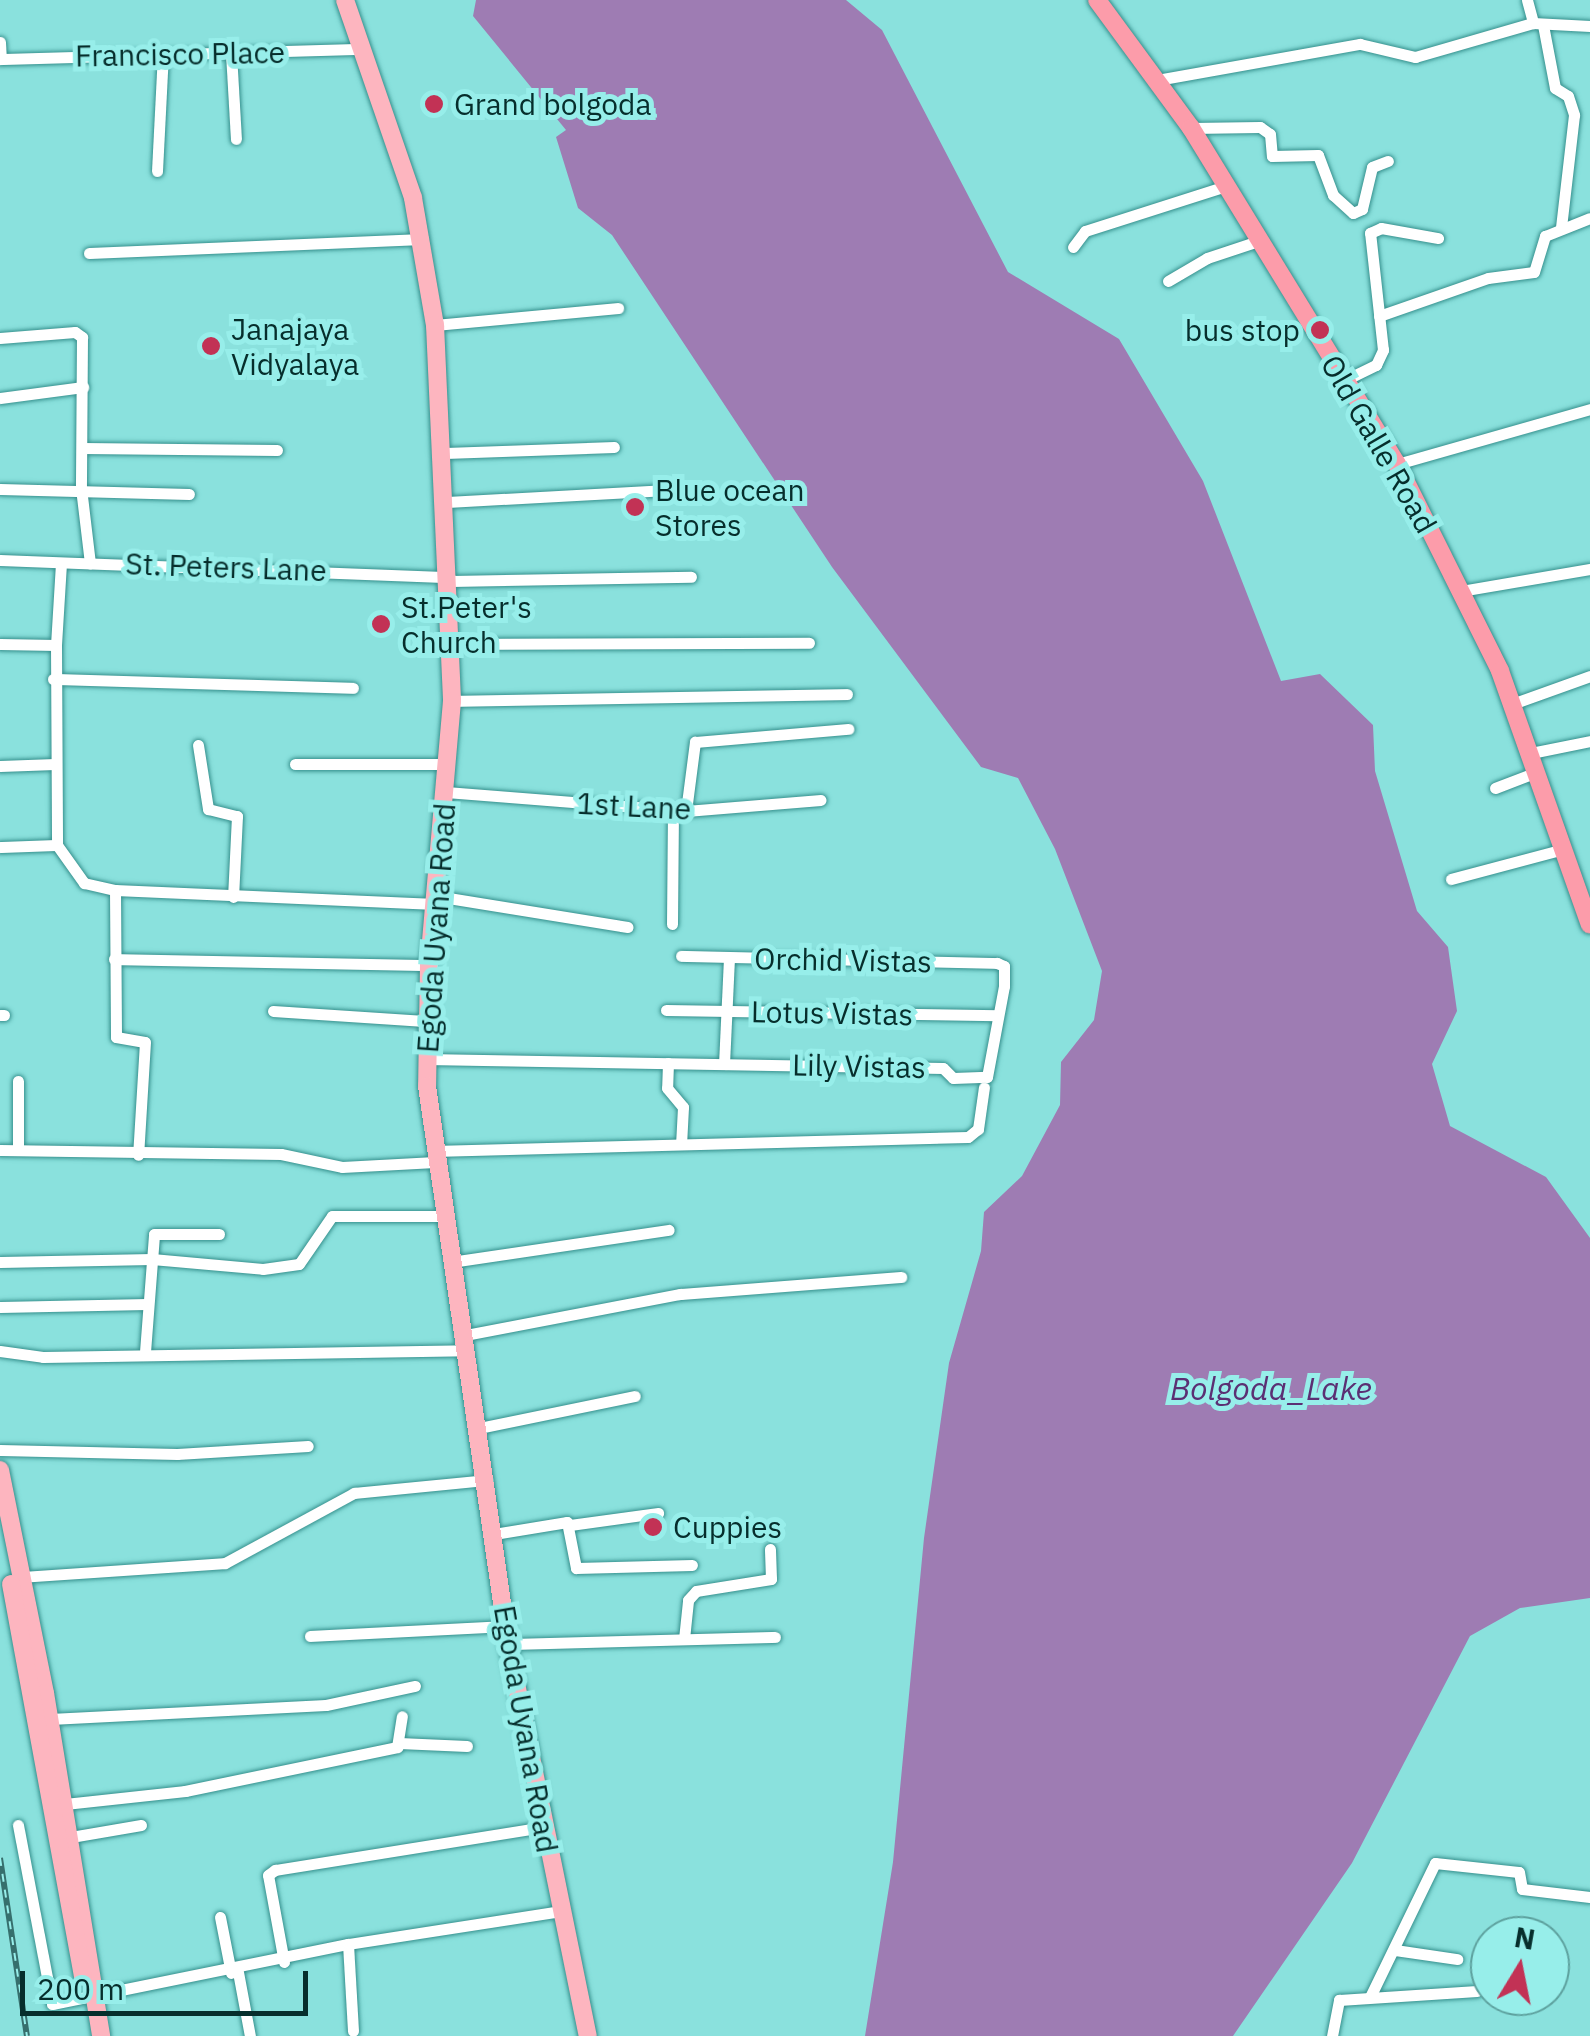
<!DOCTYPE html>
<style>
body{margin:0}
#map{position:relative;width:1590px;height:2036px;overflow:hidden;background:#8ae1dd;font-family:"IBM Plex Sans",sans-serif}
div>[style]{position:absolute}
.water>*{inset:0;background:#9e7cb3}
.roads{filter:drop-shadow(0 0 2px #36908d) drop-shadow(0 0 2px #36908d)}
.minor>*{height:11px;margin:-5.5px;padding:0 5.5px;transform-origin:5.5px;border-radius:5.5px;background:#fff}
.primary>*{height:18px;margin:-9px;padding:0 9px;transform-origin:9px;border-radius:9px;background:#fdb5bf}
.trunk>*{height:18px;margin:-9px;padding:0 9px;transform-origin:9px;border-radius:9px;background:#fc9caa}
.rail>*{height:6px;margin-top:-3px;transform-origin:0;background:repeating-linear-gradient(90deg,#97eeea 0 8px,#366f6d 0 16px);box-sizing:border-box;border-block:2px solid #366f6d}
.dots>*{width:28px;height:28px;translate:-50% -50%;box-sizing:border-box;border:5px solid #97eeea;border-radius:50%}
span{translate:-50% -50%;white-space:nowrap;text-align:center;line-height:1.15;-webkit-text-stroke:10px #97eeea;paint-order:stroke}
.street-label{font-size:30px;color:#062e2c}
.poi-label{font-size:30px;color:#062e2c}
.left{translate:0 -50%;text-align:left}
.right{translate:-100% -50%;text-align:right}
.water-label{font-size:32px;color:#5b2f73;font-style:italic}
.north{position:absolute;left:1470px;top:1916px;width:100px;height:100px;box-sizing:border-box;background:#97eeea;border:2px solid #5da19e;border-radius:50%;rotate:10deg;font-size:28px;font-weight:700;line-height:40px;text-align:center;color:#062e2c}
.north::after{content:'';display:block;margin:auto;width:35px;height:45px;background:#c23255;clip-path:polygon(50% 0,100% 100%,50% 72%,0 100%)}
.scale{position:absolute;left:20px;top:1971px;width:288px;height:45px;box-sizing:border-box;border:5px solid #062e2c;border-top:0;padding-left:12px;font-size:30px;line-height:35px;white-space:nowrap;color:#062e2c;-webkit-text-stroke:8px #97eeea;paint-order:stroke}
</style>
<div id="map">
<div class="water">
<div style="clip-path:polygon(476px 0,846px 0,882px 30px,1008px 272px,1119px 339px,1203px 481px,1281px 681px,1320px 674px,1373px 725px,1375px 771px,1417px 911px,1448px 947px,1457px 1011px,1432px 1064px,1450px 1126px,1546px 1177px,1590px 1238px,1590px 1598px,1520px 1608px,1470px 1636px,1352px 1863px,1233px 2036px,865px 2036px,893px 1862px,924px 1538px,949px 1363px,981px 1251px,984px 1212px,1022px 1176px,1060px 1105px,1061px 1062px,1094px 1020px,1102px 971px,1055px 849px,1018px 778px,981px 767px,832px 567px,612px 235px,578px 208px,556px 137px,566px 130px,473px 16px)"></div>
</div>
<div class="roads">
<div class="minor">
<div style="left:1527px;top:0;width:24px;rotate:75deg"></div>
<div style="left:1543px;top:25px;width:64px;rotate:79.2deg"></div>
<div style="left:1555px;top:88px;width:15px;rotate:32deg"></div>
<div style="left:1568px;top:96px;width:20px;rotate:72deg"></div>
<div style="left:1574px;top:115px;width:114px;rotate:96.6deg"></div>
<div style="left:0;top:42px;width:17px;rotate:87deg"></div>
<div style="left:231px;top:53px;width:86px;rotate:86.7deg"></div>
<div style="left:0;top:59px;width:359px;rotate:-1.6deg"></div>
<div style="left:1157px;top:80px;width:206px;rotate:-10.1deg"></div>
<div style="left:1360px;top:44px;width:57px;rotate:13.3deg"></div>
<div style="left:1415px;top:57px;width:123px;rotate:-16.1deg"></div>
<div style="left:1533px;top:23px;width:57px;rotate:3deg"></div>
<div style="left:1191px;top:128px;width:69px;rotate:-0.8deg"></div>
<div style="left:1260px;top:127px;width:12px;rotate:35deg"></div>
<div style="left:1270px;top:134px;width:22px;rotate:85deg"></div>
<div style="left:1272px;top:156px;width:46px;rotate:-1.2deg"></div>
<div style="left:1318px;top:155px;width:43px;rotate:69.4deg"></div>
<div style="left:1333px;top:195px;width:27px;rotate:42deg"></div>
<div style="left:1353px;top:213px;width:10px;rotate:-24deg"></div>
<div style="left:1362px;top:209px;width:43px;rotate:-76.6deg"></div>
<div style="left:1372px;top:167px;width:17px;rotate:-21deg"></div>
<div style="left:157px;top:171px;width:117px;rotate:-87.1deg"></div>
<div style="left:1073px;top:247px;width:20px;rotate:-53deg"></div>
<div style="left:1085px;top:231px;width:148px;rotate:-17.7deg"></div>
<div style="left:89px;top:253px;width:334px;rotate:-2.4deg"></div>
<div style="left:1168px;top:281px;width:45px;rotate:-30.5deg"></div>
<div style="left:1207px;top:258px;width:54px;rotate:-18.4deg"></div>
<div style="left:1379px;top:316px;width:115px;rotate:-19.2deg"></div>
<div style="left:1488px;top:278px;width:46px;rotate:-7.4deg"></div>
<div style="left:1534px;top:272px;width:38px;rotate:-73deg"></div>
<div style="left:1545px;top:236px;width:48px;rotate:-21.8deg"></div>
<div style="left:435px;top:325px;width:184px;rotate:-5.3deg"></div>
<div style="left:0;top:338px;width:75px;rotate:-4.6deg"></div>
<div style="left:75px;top:332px;width:9px;rotate:36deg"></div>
<div style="left:82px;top:337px;width:151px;rotate:90.4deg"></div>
<div style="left:81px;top:488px;width:76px;rotate:83.2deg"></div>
<div style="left:1343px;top:381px;width:37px;rotate:-26deg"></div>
<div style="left:1376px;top:365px;width:17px;rotate:-65deg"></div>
<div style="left:1383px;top:350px;width:118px;rotate:-96.3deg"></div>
<div style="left:1370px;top:233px;width:12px;rotate:-24deg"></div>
<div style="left:1381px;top:228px;width:58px;rotate:10deg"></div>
<div style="left:0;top:398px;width:84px;rotate:-7.5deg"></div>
<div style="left:82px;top:448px;width:195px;rotate:0.6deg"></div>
<div style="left:445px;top:453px;width:169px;rotate:-2deg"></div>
<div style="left:1397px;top:464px;width:201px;rotate:-15.9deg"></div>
<div style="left:0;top:489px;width:189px;rotate:1.5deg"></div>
<div style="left:447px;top:502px;width:225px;rotate:-3.1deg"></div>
<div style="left:0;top:560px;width:450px;rotate:2.2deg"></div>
<div style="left:451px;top:581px;width:240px;rotate:-1deg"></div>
<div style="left:1461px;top:591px;width:131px;rotate:-9.7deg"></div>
<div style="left:0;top:644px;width:56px;rotate:1deg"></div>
<div style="left:56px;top:645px;width:200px;rotate:89.7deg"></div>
<div style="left:57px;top:845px;width:47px;rotate:54.6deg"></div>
<div style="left:84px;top:883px;width:32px;rotate:13deg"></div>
<div style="left:115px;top:890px;width:147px;rotate:89.6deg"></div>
<div style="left:116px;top:1037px;width:29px;rotate:10deg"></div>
<div style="left:145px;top:1042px;width:113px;rotate:93.5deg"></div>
<div style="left:451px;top:644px;width:358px;rotate:-0.2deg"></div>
<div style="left:56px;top:645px;width:82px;rotate:-86.5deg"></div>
<div style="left:53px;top:679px;width:300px;rotate:1.7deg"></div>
<div style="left:452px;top:701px;width:395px;rotate:-1deg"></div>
<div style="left:1512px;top:704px;width:83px;rotate:-19.7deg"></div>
<div style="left:198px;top:745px;width:65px;rotate:81.1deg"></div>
<div style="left:208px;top:809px;width:30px;rotate:14deg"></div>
<div style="left:237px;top:816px;width:81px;rotate:92.8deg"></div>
<div style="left:1531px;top:753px;width:60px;rotate:-11.5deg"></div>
<div style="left:295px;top:764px;width:153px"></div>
<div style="left:0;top:766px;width:55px;rotate:-2.1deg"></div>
<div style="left:1495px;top:788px;width:45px;rotate:-20.9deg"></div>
<div style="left:446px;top:792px;width:241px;rotate:4.5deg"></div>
<div style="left:686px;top:811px;width:135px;rotate:-4.7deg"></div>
<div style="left:686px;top:811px;width:70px;rotate:-82.6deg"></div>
<div style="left:695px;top:742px;width:154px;rotate:-4.9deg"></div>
<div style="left:0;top:847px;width:57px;rotate:-2deg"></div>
<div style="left:1451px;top:879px;width:117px;rotate:-14.9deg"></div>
<div style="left:115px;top:890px;width:321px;rotate:2.5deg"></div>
<div style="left:436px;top:896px;width:194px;rotate:9.2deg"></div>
<div style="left:672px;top:924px;width:114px;rotate:-89.5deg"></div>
<div style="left:114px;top:959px;width:315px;rotate:1.1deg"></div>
<div style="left:666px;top:1010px;width:332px;rotate:0.9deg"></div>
<div style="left:273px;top:1011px;width:152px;rotate:3.8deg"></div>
<div style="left:0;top:1015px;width:4px"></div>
<div style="left:425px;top:1059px;width:518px;rotate:1deg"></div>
<div style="left:943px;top:1068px;width:14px;rotate:45deg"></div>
<div style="left:953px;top:1078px;width:34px;rotate:-2deg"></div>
<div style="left:987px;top:1077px;width:93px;rotate:-79.4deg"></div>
<div style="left:1004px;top:986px;width:20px;rotate:-90deg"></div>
<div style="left:1004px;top:966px;width:8px;rotate:-157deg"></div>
<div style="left:997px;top:963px;width:316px;rotate:-178.7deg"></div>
<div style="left:668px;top:1063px;width:25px;rotate:92deg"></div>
<div style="left:667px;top:1088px;width:25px;rotate:50deg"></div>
<div style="left:683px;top:1107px;width:37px;rotate:93deg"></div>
<div style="left:724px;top:1064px;width:106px;rotate:-87.3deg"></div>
<div style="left:18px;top:1081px;width:68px;rotate:90deg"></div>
<div style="left:0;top:1150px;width:281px;rotate:0.8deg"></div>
<div style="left:281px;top:1154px;width:62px;rotate:12deg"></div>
<div style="left:342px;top:1167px;width:93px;rotate:-3.1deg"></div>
<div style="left:433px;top:1151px;width:535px;rotate:-1.5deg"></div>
<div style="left:968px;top:1137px;width:13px;rotate:-39deg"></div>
<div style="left:978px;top:1129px;width:42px;rotate:-81.9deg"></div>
<div style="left:0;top:1262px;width:152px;rotate:-1.1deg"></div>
<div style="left:152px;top:1259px;width:111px;rotate:5.1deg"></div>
<div style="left:263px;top:1269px;width:36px;rotate:-8deg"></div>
<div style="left:299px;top:1264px;width:58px;rotate:-55.5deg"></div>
<div style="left:332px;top:1216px;width:111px"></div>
<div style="left:451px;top:1262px;width:220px;rotate:-8.4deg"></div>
<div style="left:0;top:1307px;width:147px;rotate:-1.2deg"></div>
<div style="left:465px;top:1335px;width:219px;rotate:-10.8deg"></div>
<div style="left:680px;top:1294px;width:222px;rotate:-4.4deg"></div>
<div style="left:0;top:1351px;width:43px;rotate:7.9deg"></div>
<div style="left:43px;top:1357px;width:425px;rotate:-0.9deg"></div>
<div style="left:145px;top:1352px;width:118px;rotate:-85.6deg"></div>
<div style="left:154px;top:1234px;width:65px"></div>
<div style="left:479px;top:1428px;width:159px;rotate:-11.6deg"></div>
<div style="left:0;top:1450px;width:177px;rotate:1.3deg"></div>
<div style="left:177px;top:1454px;width:131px;rotate:-3.5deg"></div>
<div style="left:570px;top:1525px;width:89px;rotate:-7.8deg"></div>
<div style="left:494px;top:1534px;width:74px;rotate:-9.3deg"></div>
<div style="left:567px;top:1522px;width:47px;rotate:78.9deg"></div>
<div style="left:576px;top:1568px;width:116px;rotate:-1.5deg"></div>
<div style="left:21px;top:1577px;width:204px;rotate:-3.9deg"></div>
<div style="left:225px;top:1563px;width:147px;rotate:-28.5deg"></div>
<div style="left:354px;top:1493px;width:134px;rotate:-5.6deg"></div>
<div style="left:310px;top:1636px;width:196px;rotate:-2.9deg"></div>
<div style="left:684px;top:1639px;width:39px;rotate:-84deg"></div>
<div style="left:688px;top:1600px;width:12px;rotate:-48deg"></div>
<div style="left:696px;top:1591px;width:76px;rotate:-9.1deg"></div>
<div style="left:771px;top:1579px;width:30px;rotate:-92deg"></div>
<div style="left:508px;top:1644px;width:267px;rotate:-1.5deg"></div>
<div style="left:50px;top:1719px;width:276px;rotate:-2.9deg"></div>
<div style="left:326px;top:1705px;width:91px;rotate:-12.1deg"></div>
<div style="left:399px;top:1743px;width:68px;rotate:2.5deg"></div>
<div style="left:65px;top:1804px;width:121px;rotate:-6.2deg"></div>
<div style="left:185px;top:1791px;width:217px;rotate:-11.7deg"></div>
<div style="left:397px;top:1747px;width:31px;rotate:-81deg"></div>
<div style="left:18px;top:1825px;width:182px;rotate:79.2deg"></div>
<div style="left:52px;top:2004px;width:302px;rotate:-11.5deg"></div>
<div style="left:348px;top:1944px;width:215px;rotate:-8.8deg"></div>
<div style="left:71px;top:1837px;width:71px;rotate:-9.7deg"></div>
<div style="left:220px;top:1917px;width:57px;rotate:78.9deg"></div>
<div style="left:348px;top:1944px;width:87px;rotate:86.7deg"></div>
<div style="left:1395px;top:1950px;width:63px;rotate:8.3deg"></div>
<div style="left:284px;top:1962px;width:88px;rotate:-100.4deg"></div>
<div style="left:268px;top:1875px;width:9px;rotate:-36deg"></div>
<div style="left:275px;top:1870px;width:272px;rotate:-9.1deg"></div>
<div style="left:238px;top:1972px;width:65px;rotate:79.4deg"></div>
<div style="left:1370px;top:1997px;width:149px;rotate:-64.1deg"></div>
<div style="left:1435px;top:1863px;width:84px;rotate:6.1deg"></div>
<div style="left:1519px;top:1872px;width:17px;rotate:80deg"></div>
<div style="left:1522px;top:1889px;width:68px;rotate:6.7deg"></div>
<div style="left:1332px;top:2036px;width:37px;rotate:-79deg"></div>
<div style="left:1339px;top:2000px;width:138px;rotate:-3.7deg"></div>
</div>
<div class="primary">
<div style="left:345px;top:0;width:209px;rotate:71deg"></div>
<div style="left:413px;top:198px;width:129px;rotate:80.2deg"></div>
<div style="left:435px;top:325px;width:376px;rotate:87.4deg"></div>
<div style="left:452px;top:701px;width:265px;rotate:95deg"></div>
<div style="left:429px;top:965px;width:121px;rotate:90.9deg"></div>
<div style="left:427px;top:1086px;width:564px;rotate:81.74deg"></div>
<div style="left:508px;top:1644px;width:400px;rotate:78.5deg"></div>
<div style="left:0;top:1470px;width:227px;rotate:78.6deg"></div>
<div style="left:45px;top:1693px;width:348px;rotate:80.7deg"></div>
<div style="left:11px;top:1584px;width:399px;rotate:79.6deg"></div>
</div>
<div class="trunk">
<div style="left:1097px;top:0;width:159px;rotate:53.7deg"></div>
<div style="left:1191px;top:128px;width:394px;rotate:58.5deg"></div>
<div style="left:1397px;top:464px;width:231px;rotate:63.5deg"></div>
<div style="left:1500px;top:671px;width:269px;rotate:70.5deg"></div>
</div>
</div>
<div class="rail">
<div style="left:0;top:1858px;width:180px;rotate:81.4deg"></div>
</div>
<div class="dots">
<div style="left:434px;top:104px;background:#c23255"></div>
<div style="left:1320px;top:330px;background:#c23255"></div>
<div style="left:211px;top:346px;background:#c23255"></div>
<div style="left:635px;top:507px;background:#c23255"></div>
<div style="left:381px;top:624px;background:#c23255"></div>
<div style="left:653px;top:1527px;background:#c23255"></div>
</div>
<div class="street-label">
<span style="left:180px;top:54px;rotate:-1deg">Francisco Place</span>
<span style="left:1379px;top:444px;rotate:60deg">Old Galle Road</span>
<span style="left:226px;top:567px;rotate:2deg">St. Peters Lane</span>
<span style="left:634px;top:806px;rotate:3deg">1st Lane</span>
<span style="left:436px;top:928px;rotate:-86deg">Egoda Uyana Road</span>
<span style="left:843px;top:960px;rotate:1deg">Orchid Vistas</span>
<span style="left:832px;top:1013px;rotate:1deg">Lotus Vistas</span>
<span style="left:859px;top:1066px;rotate:1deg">Lily Vistas</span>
<span style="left:526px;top:1729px;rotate:80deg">Egoda Uyana Road</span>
</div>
<div class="poi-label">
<span class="left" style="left:454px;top:104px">Grand bolgoda</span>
<span class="left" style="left:231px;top:346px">Janajaya<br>Vidyalaya</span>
<span class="right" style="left:1300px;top:330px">bus stop</span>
<span class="left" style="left:655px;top:507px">Blue ocean<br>Stores</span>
<span class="left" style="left:401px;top:624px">St.Peter's<br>Church</span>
<span class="left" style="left:673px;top:1527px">Cuppies</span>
</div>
<div class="water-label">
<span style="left:1271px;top:1388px">Bolgoda_Lake</span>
</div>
<div class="north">N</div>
<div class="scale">200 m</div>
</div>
